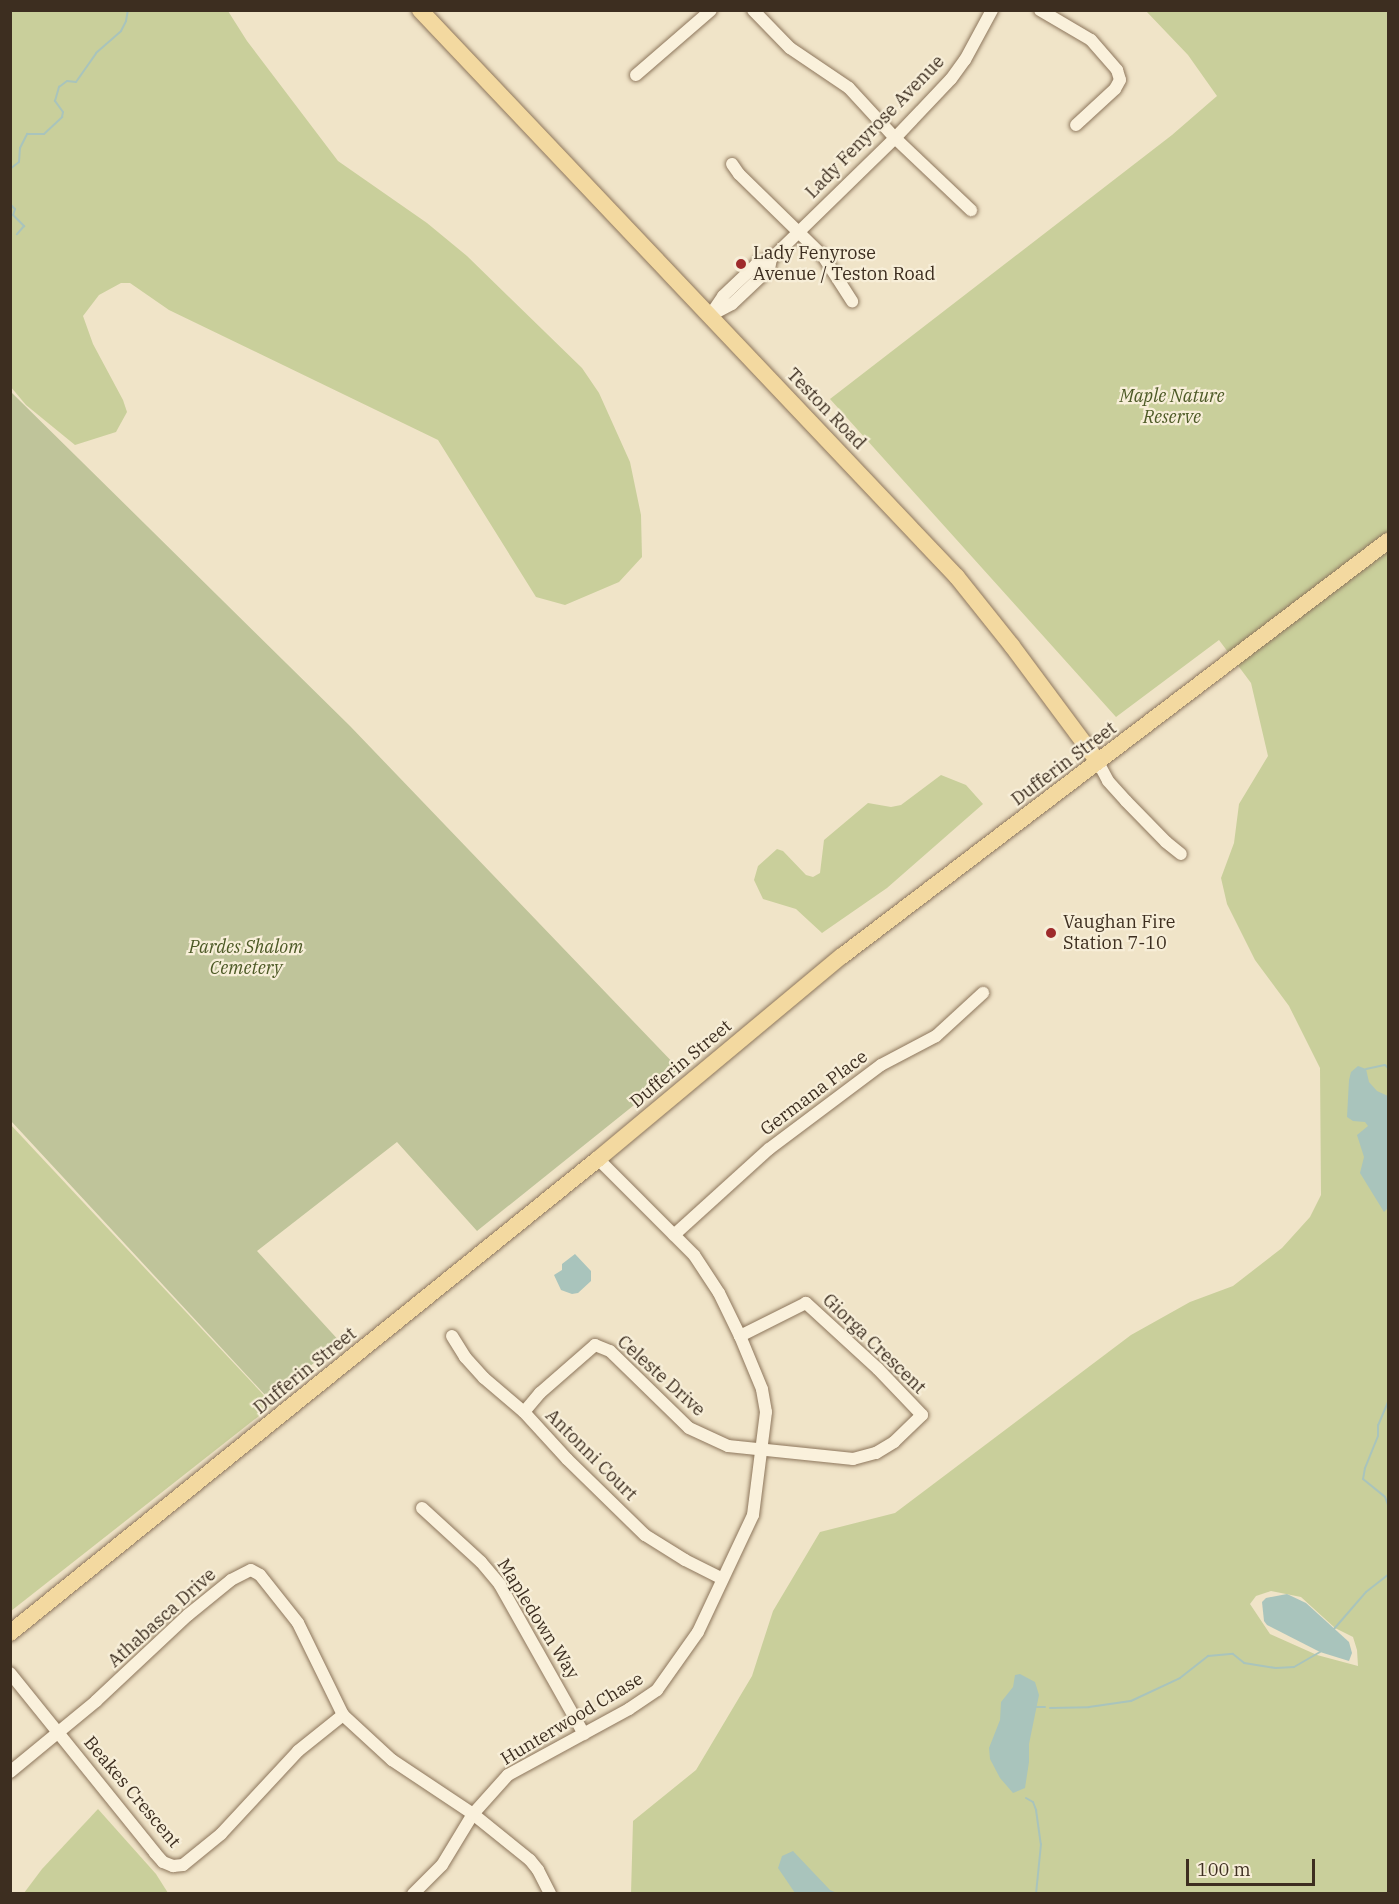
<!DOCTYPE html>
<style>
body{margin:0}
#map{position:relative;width:1399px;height:1904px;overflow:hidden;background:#f0e4c8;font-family:"IBM Plex Serif",serif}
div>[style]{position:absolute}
.green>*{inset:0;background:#c9cf9b}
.cemetery>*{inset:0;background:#bfc49a}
.water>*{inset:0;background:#a9c4bc}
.stream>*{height:2px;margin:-1px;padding:0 1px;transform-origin:1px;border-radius:1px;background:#a9c4bc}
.roads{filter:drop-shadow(0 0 2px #8d765c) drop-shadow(0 0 2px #8d765c)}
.minor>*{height:12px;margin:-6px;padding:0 6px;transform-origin:6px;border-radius:6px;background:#faf1dc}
.major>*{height:16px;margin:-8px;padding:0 8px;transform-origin:8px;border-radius:8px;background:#f3d9a0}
.dots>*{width:16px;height:16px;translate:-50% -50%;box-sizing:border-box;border:3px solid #f7eed8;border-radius:50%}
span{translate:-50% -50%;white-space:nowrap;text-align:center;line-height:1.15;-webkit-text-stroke:4.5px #f7eed8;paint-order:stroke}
.street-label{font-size:18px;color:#3d2e20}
.poi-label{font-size:18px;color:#3d2e20}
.left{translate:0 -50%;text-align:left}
.park-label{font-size:18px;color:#4d5a26;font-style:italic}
.frame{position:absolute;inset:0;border:12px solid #3d2e20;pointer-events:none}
.scale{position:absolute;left:1186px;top:1859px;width:129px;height:27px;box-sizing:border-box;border:3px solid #3d2e20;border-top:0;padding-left:8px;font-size:18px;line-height:21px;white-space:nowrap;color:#3d2e20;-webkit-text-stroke:4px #f7eed8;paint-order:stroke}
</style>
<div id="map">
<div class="green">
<div style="clip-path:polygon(10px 11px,228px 11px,247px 41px,338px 161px,427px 223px,467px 256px,582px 368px,599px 393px,630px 462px,641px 515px,642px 557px,619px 582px,565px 605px,536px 597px,438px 440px,169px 310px,130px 283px,121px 283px,99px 295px,83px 316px,93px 344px,123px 400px,127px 412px,116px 432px,75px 445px,26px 405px,10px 386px)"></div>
<div style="clip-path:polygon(evenodd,1146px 11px,1388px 11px,1388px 1893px,631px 1894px,633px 1821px,696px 1770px,752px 1676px,773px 1611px,820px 1532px,895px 1513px,1131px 1335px,1190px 1302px,1233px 1286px,1282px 1248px,1310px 1217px,1321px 1195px,1320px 1068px,1289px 1006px,1255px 960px,1227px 904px,1221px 878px,1234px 843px,1239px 804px,1268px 756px,1251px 683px,1219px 640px,1116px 717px,830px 399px,1172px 135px,1217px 96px,1188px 55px,1146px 11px,1271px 1591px,1301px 1597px,1335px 1628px,1353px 1637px,1357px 1650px,1358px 1666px,1317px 1655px,1270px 1634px,1250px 1604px,1256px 1596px,1271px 1591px)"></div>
<div style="clip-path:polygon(941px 775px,966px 785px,983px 804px,887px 888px,822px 933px,796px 909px,763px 899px,754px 880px,758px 866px,777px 849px,783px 851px,806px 875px,813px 877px,820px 873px,824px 840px,868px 803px,891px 807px,901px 805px)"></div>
<div style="clip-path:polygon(10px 1124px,273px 1405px,11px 1611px,10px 1611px)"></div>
<div style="clip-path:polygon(98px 1809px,156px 1874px,168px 1893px,24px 1893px,42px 1869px)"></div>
</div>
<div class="cemetery">
<div style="clip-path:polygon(11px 392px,350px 726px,679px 1069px,477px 1231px,397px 1142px,257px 1251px,342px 1344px,266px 1396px,11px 1121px)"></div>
</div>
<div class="water">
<div style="clip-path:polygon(1358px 1066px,1366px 1069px,1369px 1082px,1377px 1091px,1388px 1096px,1388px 1208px,1384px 1212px,1360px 1173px,1364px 1157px,1357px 1135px,1368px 1126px,1365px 1122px,1353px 1121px,1347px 1117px,1349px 1080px,1351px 1072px)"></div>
<div style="clip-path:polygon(575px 1254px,591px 1271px,591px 1281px,578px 1293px,572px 1294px,561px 1290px,554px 1275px,562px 1270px,562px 1264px)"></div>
<div style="clip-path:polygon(1287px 1594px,1306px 1603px,1349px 1642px,1352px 1653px,1349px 1661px,1320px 1652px,1267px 1625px,1264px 1621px,1262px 1602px,1266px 1598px)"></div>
<div style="clip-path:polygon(1020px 1674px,1035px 1682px,1039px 1695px,1029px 1744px,1029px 1762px,1025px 1788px,1013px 1793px,1000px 1778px,990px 1759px,989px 1748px,1000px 1720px,1001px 1702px,1013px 1687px,1015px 1675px)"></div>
<div style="clip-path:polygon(793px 1851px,830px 1890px,837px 1893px,795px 1893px,778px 1868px,782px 1856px)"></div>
</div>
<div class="stream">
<div style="left:10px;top:169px;width:11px;rotate:-38deg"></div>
<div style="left:19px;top:162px;width:14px;rotate:-86deg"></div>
<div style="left:20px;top:148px;width:16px;rotate:-63deg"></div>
<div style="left:27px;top:134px;width:17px"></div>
<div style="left:44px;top:134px;width:25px;rotate:-43deg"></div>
<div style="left:62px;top:117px;width:5px;rotate:-79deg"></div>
<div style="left:63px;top:112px;width:14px;rotate:-126deg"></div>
<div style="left:55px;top:101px;width:15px;rotate:-74deg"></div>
<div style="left:59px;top:87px;width:10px;rotate:-37deg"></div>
<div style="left:67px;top:81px;width:9px;rotate:6deg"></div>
<div style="left:76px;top:82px;width:35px;rotate:-55deg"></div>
<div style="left:96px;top:53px;width:33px;rotate:-41deg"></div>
<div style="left:121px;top:31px;width:11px;rotate:-63deg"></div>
<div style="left:126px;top:21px;width:11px;rotate:-80deg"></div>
<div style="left:10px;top:204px;width:7px;rotate:45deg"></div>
<div style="left:15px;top:209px;width:6px;rotate:108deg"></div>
<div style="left:13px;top:215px;width:16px;rotate:45deg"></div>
<div style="left:24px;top:226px;width:11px;rotate:131deg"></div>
<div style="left:1366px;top:1069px;width:19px;rotate:-12deg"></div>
<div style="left:1385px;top:1065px;width:4px;rotate:45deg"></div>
<div style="left:1388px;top:1402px;width:25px;rotate:113deg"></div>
<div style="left:1378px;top:1425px;width:11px;rotate:90deg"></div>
<div style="left:1378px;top:1436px;width:35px;rotate:112deg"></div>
<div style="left:1365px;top:1468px;width:11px;rotate:100deg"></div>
<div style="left:1363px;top:1479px;width:28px;rotate:39deg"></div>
<div style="left:1385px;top:1497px;width:9px;rotate:69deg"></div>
<div style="left:1334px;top:1629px;width:49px;rotate:-49.1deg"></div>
<div style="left:1366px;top:1592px;width:28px;rotate:-38deg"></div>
<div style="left:1036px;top:1707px;width:9px"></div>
<div style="left:1050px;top:1708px;width:39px;rotate:-1deg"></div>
<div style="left:1089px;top:1707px;width:42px;rotate:-8.1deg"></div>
<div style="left:1131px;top:1701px;width:54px;rotate:-25.1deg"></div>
<div style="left:1180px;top:1678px;width:36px;rotate:-38deg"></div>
<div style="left:1208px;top:1656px;width:25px;rotate:-5deg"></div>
<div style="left:1233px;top:1654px;width:14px;rotate:39deg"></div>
<div style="left:1244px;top:1663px;width:32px;rotate:9deg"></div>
<div style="left:1276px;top:1668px;width:18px;rotate:-3deg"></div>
<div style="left:1294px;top:1667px;width:30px;rotate:-30deg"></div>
<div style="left:1026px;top:1798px;width:8px;rotate:30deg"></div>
<div style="left:1033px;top:1802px;width:9px;rotate:69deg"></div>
<div style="left:1036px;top:1810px;width:34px;rotate:82deg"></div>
<div style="left:1041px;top:1844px;width:50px;rotate:95.7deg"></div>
</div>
<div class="roads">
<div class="minor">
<div style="left:753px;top:10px;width:53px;rotate:45.8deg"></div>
<div style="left:790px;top:48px;width:71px;rotate:34.1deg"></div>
<div style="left:849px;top:88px;width:68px;rotate:47.4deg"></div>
<div style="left:895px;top:138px;width:105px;rotate:43.5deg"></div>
<div style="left:1040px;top:10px;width:59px;rotate:30.5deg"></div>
<div style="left:1091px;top:40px;width:40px;rotate:49deg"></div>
<div style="left:1117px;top:70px;width:10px;rotate:73deg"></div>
<div style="left:1120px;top:80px;width:10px;rotate:119deg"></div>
<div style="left:1115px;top:89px;width:53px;rotate:137.3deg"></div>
<div style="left:636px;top:75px;width:99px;rotate:-40.9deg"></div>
<div style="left:732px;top:164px;width:12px;rotate:55deg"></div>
<div style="left:739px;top:174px;width:117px;rotate:44.3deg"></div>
<div style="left:823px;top:256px;width:54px;rotate:57.2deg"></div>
<div style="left:713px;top:314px;width:21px;rotate:-28deg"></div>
<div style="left:732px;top:304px;width:51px;rotate:-43.4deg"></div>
<div style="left:769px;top:269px;width:10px;rotate:-79deg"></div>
<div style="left:709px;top:317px;width:25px;rotate:-56deg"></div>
<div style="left:723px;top:296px;width:50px;rotate:-43.4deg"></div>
<div style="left:759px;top:262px;width:12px;rotate:-14deg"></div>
<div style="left:771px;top:259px;width:173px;rotate:-44.3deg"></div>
<div style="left:895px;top:138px;width:81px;rotate:-46.5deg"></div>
<div style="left:951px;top:79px;width:24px;rotate:-54deg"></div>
<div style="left:965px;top:60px;width:57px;rotate:-61.6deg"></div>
<div style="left:1098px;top:762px;width:21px;rotate:62deg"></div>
<div style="left:1108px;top:781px;width:27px;rotate:48deg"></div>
<div style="left:1126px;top:801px;width:57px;rotate:45.7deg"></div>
<div style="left:1166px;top:842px;width:19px;rotate:39deg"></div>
<div style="left:674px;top:1235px;width:128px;rotate:-42.2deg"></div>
<div style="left:769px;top:1149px;width:140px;rotate:-36.9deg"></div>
<div style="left:881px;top:1065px;width:62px;rotate:-27.8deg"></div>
<div style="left:936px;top:1036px;width:64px;rotate:-42.5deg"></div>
<div style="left:452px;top:1336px;width:25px;rotate:58deg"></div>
<div style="left:465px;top:1357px;width:28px;rotate:48deg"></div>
<div style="left:484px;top:1378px;width:52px;rotate:40.4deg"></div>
<div style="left:524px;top:1412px;width:64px;rotate:47.5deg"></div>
<div style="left:567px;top:1459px;width:109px;rotate:44.3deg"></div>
<div style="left:645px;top:1535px;width:47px;rotate:32deg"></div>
<div style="left:685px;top:1560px;width:42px;rotate:26.6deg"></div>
<div style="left:524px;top:1412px;width:25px;rotate:-50deg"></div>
<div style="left:540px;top:1393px;width:73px;rotate:-41.1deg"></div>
<div style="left:595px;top:1345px;width:16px;rotate:22deg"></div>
<div style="left:610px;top:1351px;width:110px;rotate:44.3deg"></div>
<div style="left:689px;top:1428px;width:43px;rotate:24.8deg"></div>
<div style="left:728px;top:1446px;width:126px;rotate:5.9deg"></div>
<div style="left:853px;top:1459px;width:24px;rotate:-15deg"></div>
<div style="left:876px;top:1453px;width:21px;rotate:-31deg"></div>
<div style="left:894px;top:1442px;width:39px;rotate:-44deg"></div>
<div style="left:922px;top:1415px;width:64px;rotate:-133.7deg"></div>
<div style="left:878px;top:1369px;width:98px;rotate:-137.5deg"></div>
<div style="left:806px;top:1303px;width:74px;rotate:153.4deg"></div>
<div style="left:422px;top:1508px;width:80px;rotate:42.5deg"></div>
<div style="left:481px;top:1562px;width:30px;rotate:50deg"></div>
<div style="left:500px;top:1585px;width:171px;rotate:60.6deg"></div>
<div style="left:10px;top:1673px;width:231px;rotate:51.1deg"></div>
<div style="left:155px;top:1853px;width:12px;rotate:48deg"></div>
<div style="left:163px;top:1862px;width:11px;rotate:22deg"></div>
<div style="left:173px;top:1866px;width:10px;rotate:-6deg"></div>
<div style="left:183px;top:1865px;width:49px;rotate:-39.2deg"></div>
<div style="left:221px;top:1834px;width:113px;rotate:-47.1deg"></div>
<div style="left:298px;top:1751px;width:58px;rotate:-38.7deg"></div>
<div style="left:10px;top:1772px;width:112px;rotate:-39.5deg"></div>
<div style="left:96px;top:1701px;width:126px;rotate:-43.1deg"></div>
<div style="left:188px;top:1615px;width:55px;rotate:-39.1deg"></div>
<div style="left:231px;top:1580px;width:22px;rotate:-27deg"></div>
<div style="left:251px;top:1570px;width:10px;rotate:29deg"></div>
<div style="left:260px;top:1575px;width:61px;rotate:51.6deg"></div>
<div style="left:298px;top:1623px;width:102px;rotate:63.9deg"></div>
<div style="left:343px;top:1715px;width:67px;rotate:42.6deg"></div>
<div style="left:392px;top:1760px;width:97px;rotate:33.7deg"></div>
<div style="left:473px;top:1814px;width:73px;rotate:38.9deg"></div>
<div style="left:530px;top:1860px;width:13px;rotate:51deg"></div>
<div style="left:538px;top:1870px;width:27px;rotate:63deg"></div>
<div style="left:413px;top:1894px;width:41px;rotate:-45deg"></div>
<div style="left:442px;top:1865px;width:60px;rotate:-58.7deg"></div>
<div style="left:473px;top:1814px;width:52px;rotate:-48.1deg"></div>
<div style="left:508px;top:1775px;width:138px;rotate:-28.6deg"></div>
<div style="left:629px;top:1709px;width:34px;rotate:-34deg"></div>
<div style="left:657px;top:1690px;width:71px;rotate:-54.7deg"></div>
<div style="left:698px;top:1632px;width:129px;rotate:-64.8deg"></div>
<div style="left:753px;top:1515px;width:104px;rotate:-82.8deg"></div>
<div style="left:766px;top:1412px;width:23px;rotate:-100deg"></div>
<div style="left:762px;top:1389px;width:57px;rotate:-112.5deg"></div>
<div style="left:740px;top:1336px;width:48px;rotate:-116deg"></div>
<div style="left:719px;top:1293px;width:45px;rotate:-123.3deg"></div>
<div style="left:694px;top:1255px;width:136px;rotate:-135deg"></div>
</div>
<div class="major">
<div style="left:420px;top:10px;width:781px;rotate:46.56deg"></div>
<div style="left:957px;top:577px;width:88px;rotate:51.4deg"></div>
<div style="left:1012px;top:646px;width:144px;rotate:53.4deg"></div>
<div style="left:10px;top:1633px;width:755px;rotate:-38.87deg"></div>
<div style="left:598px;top:1159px;width:317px;rotate:-39.8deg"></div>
<div style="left:842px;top:956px;width:686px;rotate:-37.24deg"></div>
</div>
</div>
<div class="dots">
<div style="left:741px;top:264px;background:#9e2a2b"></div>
<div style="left:1051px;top:933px;background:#9e2a2b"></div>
</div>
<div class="street-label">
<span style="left:875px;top:127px;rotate:-46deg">Lady Fenyrose Avenue</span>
<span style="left:826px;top:409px;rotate:46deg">Teston Road</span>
<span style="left:1064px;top:764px;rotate:-37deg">Dufferin Street</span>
<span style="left:681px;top:1064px;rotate:-40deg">Dufferin Street</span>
<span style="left:814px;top:1093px;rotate:-37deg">Germana Place</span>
<span style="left:874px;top:1344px;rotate:44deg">Giorga Crescent</span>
<span style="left:305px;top:1371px;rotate:-39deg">Dufferin Street</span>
<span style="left:661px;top:1376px;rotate:42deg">Celeste Drive</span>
<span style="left:591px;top:1455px;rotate:45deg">Antonni Court</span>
<span style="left:162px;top:1618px;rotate:-42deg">Athabasca Drive</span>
<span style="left:538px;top:1619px;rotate:58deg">Mapledown Way</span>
<span style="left:572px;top:1719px;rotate:-31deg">Hunterwood Chase</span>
<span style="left:132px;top:1792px;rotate:50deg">Beakes Crescent</span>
</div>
<div class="poi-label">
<span class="left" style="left:753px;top:264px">Lady Fenyrose<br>Avenue / Teston Road</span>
<span class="left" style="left:1063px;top:933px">Vaughan Fire<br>Station 7-10</span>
</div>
<div class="park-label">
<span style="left:1172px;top:407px">Maple Nature<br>Reserve</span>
<span style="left:246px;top:958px">Pardes Shalom<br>Cemetery</span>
</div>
<div class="frame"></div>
<div class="scale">100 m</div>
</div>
